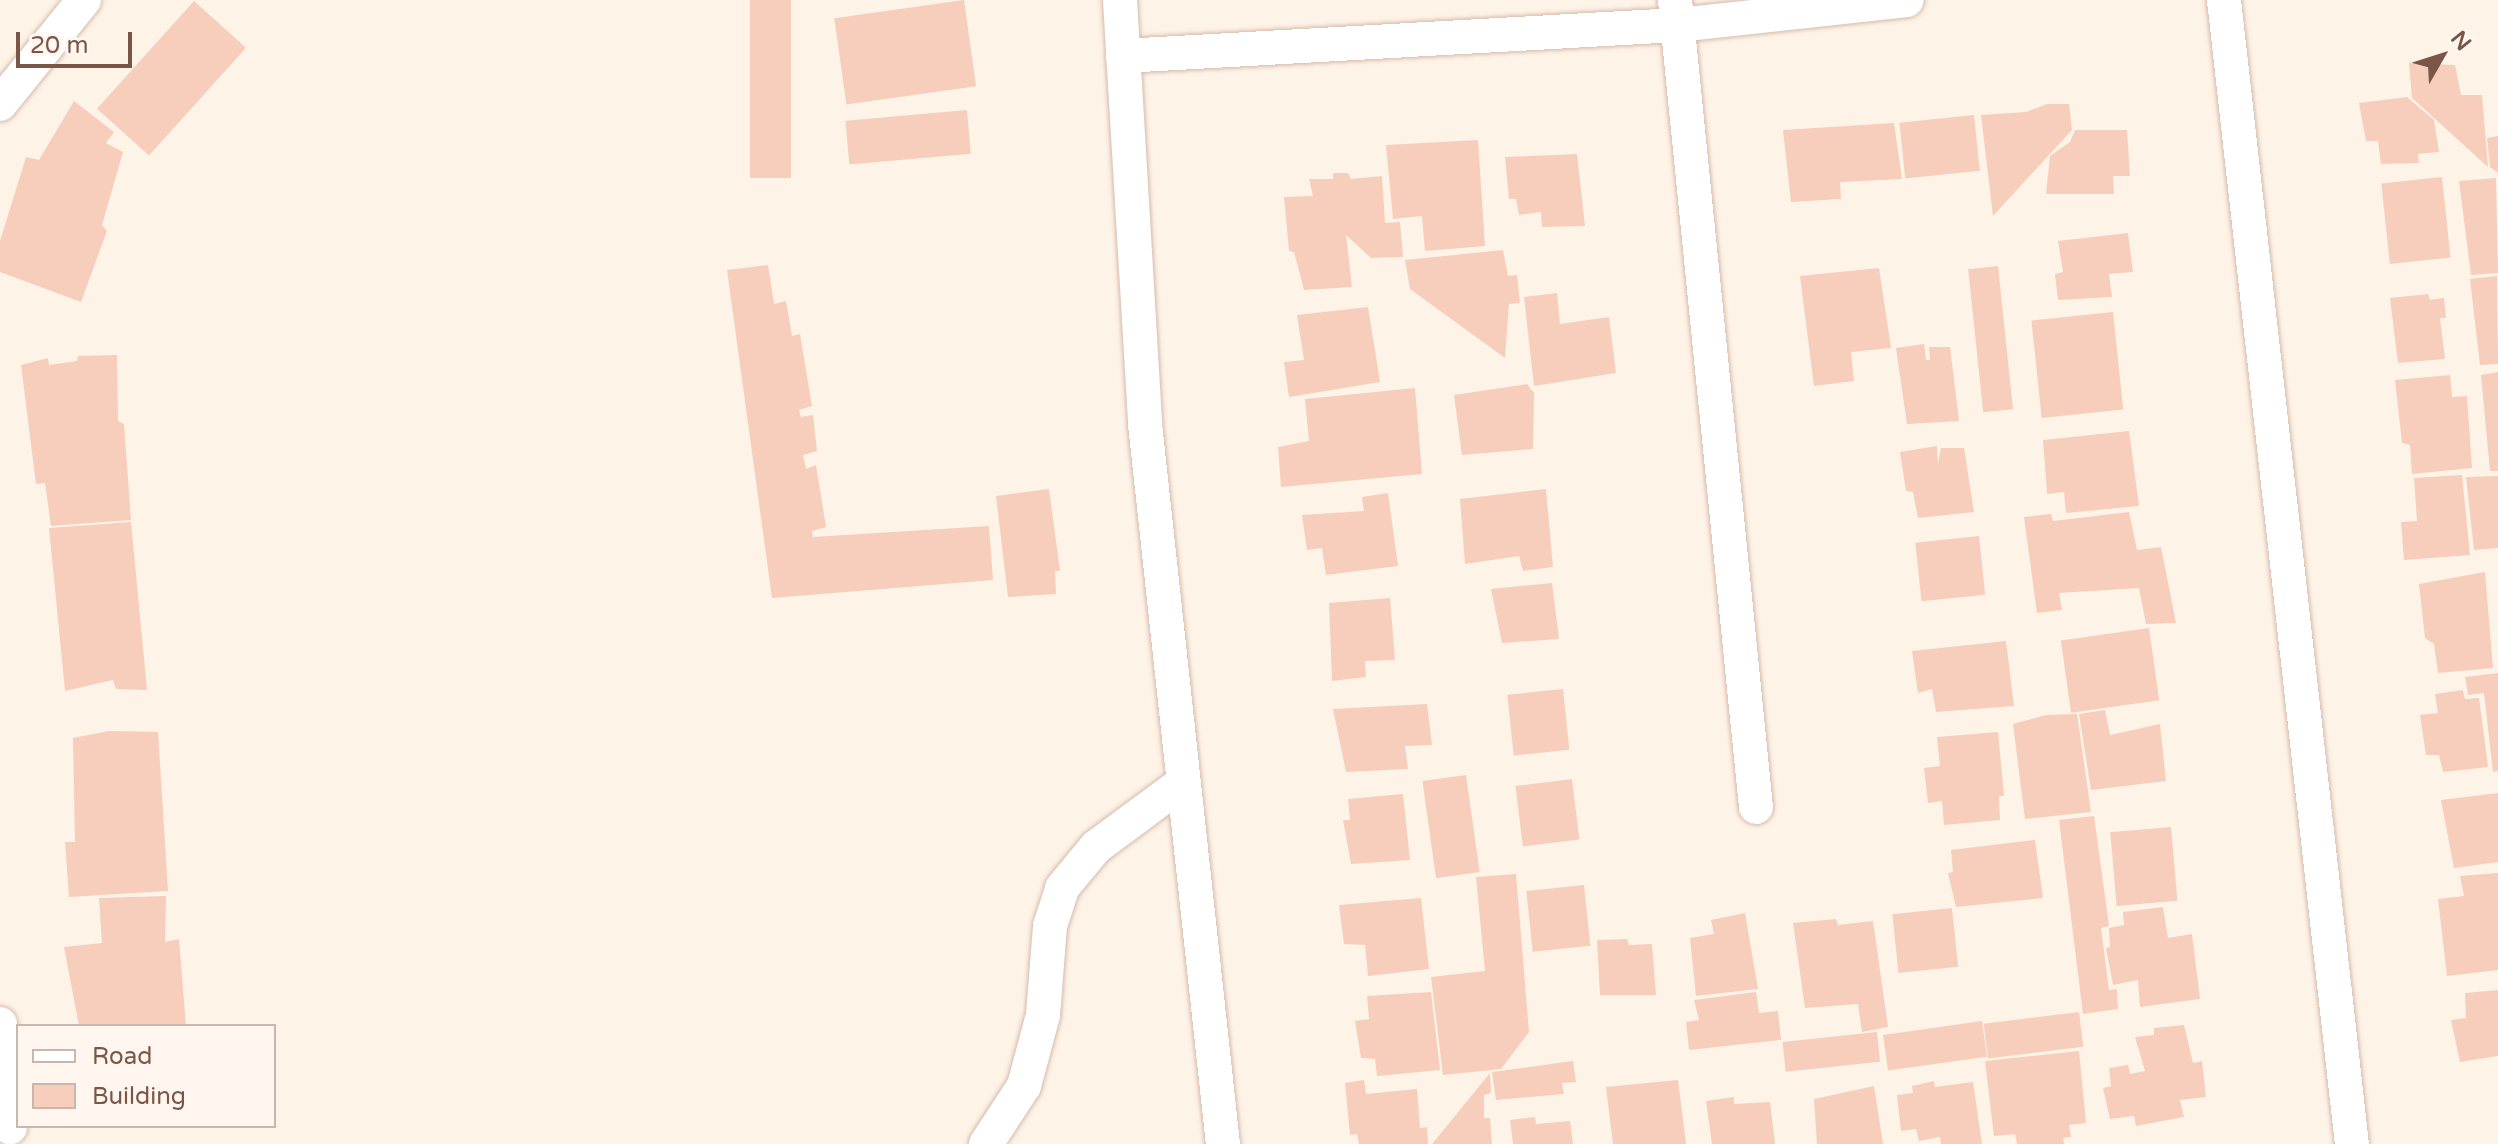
<!DOCTYPE html>
<style>
body{margin:0}
#map{position:relative;width:2498px;height:1144px;overflow:hidden;background:#fef3e7;font-family:"Varela Round",sans-serif}
div>[style]{position:absolute}
.building>*{inset:0;background:#f7cdbb;transform-origin:0 0}
.roads{filter:drop-shadow(0 0 2px #d5bbad) drop-shadow(0 0 2px #d5bbad)}
.minor>*{height:34px;margin:-17px;padding:0 17px;transform-origin:17px;border-radius:17px;background:#fff}
span{translate:-50% -50%;white-space:nowrap;text-align:center;line-height:1.15;-webkit-text-stroke:8px #fff7ef;paint-order:stroke}
.legend{position:absolute;left:16px;top:1024px;width:260px;height:104px;box-sizing:border-box;background:#fff7ef;border:2px solid #cab6ac;margin:0;padding:10px 14px;list-style:none;font-size:24px;color:#7b5547}
.legend li{display:flex;align-items:center;gap:16px;height:40px}
.legend b{width:40px;border:2px solid #cab6ac}
.north{position:absolute;left:2402px;top:16px;width:80px;height:80px;-webkit-text-stroke:6px #fff7ef;paint-order:stroke;rotate:51deg;font-size:22px;font-weight:700;line-height:32px;text-align:center;color:#7b5547}
.north::after{content:'';display:block;margin:auto;width:28px;height:36px;background:#7b5547;clip-path:polygon(50% 0,100% 100%,50% 72%,0 100%)}
.scale{position:absolute;left:16px;top:32px;width:116px;height:36px;box-sizing:border-box;border:4px solid #7b5547;border-top:0;padding-left:10px;font-size:24px;line-height:28px;white-space:nowrap;color:#7b5547;-webkit-text-stroke:6px #fff7ef;paint-order:stroke}
</style>
<div id="map">
<div class="building">
<div style="left:750px;top:0;width:41px;height:178px"></div>
<div style="left:964px;top:0;width:87px;height:131px;rotate:82deg"></div>
<div style="left:194px;top:1px;width:70px;height:145px;rotate:42deg"></div>
<div style="clip-path:polygon(2409px 63px,2455px 65px,2461px 95px,2482px 95px,2488px 167px,2412px 98px)"></div>
<div style="clip-path:polygon(2407px 97px,2434px 120px,2439px 152px,2418px 154px,2419px 163px,2381px 164px,2378px 141px,2366px 141px,2359px 103px)"></div>
<div style="clip-path:polygon(74px 101px,114px 132px,106px 143px,123px 152px,102px 225px,107px 231px,81px 302px,0 272px,0 241px,26px 157px,39px 160px)"></div>
<div style="clip-path:polygon(2047px 104px,2069px 104px,2072px 130px,1993px 216px,1981px 115px,2026px 112px)"></div>
<div style="left:967px;top:110px;width:44px;height:122px;rotate:85deg"></div>
<div style="left:1974px;top:115px;width:56px;height:75px;rotate:84deg"></div>
<div style="clip-path:polygon(1894px 123px,1902px 179px,1840px 182px,1841px 199px,1791px 202px,1783px 130px)"></div>
<div style="clip-path:polygon(2075px 130px,2127px 130px,2130px 176px,2113px 176px,2114px 194px,2046px 194px,2050px 156px,2070px 142px)"></div>
<div style="clip-path:polygon(2498px 136px,2498px 173px,2490px 167px,2487px 138px)"></div>
<div style="clip-path:polygon(1478px 140px,1485px 246px,1425px 251px,1422px 216px,1393px 219px,1386px 145px)"></div>
<div style="clip-path:polygon(1577px 154px,1585px 226px,1542px 227px,1541px 212px,1519px 215px,1516px 199px,1509px 199px,1505px 157px)"></div>
<div style="clip-path:polygon(1333px 173px,1348px 173px,1351px 179px,1382px 176px,1385px 223px,1400px 222px,1403px 257px,1371px 258px,1346px 235px,1352px 287px,1304px 290px,1294px 252px,1289px 251px,1284px 197px,1313px 196px,1309px 179px,1333px 179px)"></div>
<div style="left:2442px;top:177px;width:81px;height:61px;rotate:84deg"></div>
<div style="clip-path:polygon(2496px 178px,2498px 273px,2471px 275px,2459px 181px)"></div>
<div style="clip-path:polygon(2128px 233px,2133px 272px,2109px 274px,2112px 297px,2058px 300px,2055px 274px,2063px 272px,2058px 241px)"></div>
<div style="clip-path:polygon(1503px 250px,1508px 276px,1517px 275px,1520px 303px,1509px 304px,1505px 358px,1410px 289px,1405px 260px)"></div>
<div style="clip-path:polygon(768px 265px,774px 304px,786px 301px,792px 336px,800px 334px,812px 406px,799px 410px,801px 417px,813px 415px,817px 451px,803px 455px,806px 469px,816px 465px,826px 527px,812px 531px,813px 537px,989px 526px,993px 580px,772px 598px,727px 270px)"></div>
<div style="left:1998px;top:266px;width:144px;height:30px;rotate:84deg"></div>
<div style="clip-path:polygon(1879px 268px,1891px 348px,1851px 352px,1854px 381px,1814px 386px,1800px 276px)"></div>
<div style="clip-path:polygon(2497px 276px,2498px 364px,2480px 365px,2470px 279px)"></div>
<div style="clip-path:polygon(1557px 293px,1560px 324px,1609px 317px,1616px 373px,1534px 386px,1524px 297px)"></div>
<div style="clip-path:polygon(2428px 294px,2430px 300px,2444px 298px,2446px 318px,2440px 318px,2445px 359px,2398px 363px,2390px 298px)"></div>
<div style="clip-path:polygon(1368px 307px,1380px 382px,1289px 397px,1284px 362px,1304px 360px,1297px 315px)"></div>
<div style="left:2113px;top:312px;width:98px;height:82px;rotate:84deg"></div>
<div style="clip-path:polygon(1924px 344px,1926px 360px,1930px 360px,1929px 347px,1950px 347px,1959px 421px,1907px 424px,1896px 348px)"></div>
<div style="clip-path:polygon(117px 355px,118px 421px,124px 424px,131px 520px,51px 526px,45px 483px,36px 484px,21px 365px,48px 358px,49px 365px,77px 361px,78px 356px)"></div>
<div style="clip-path:polygon(2498px 372px,2498px 471px,2490px 471px,2481px 375px)"></div>
<div style="clip-path:polygon(2450px 375px,2452px 397px,2467px 396px,2472px 468px,2412px 474px,2410px 445px,2402px 443px,2395px 380px)"></div>
<div style="clip-path:polygon(1527px 384px,1534px 393px,1533px 449px,1462px 455px,1454px 395px)"></div>
<div style="clip-path:polygon(1415px 388px,1422px 474px,1281px 487px,1278px 447px,1309px 441px,1305px 399px)"></div>
<div style="clip-path:polygon(2129px 431px,2139px 506px,2066px 513px,2064px 492px,2047px 494px,2043px 440px)"></div>
<div style="clip-path:polygon(1937px 446px,1938px 464px,1941px 448px,1964px 448px,1974px 512px,1918px 518px,1913px 492px,1906px 491px,1900px 452px)"></div>
<div style="clip-path:polygon(2462px 475px,2470px 555px,2404px 560px,2401px 522px,2417px 521px,2414px 478px)"></div>
<div style="clip-path:polygon(2498px 476px,2498px 548px,2474px 550px,2466px 477px)"></div>
<div style="clip-path:polygon(1049px 489px,1060px 571px,1055px 571px,1056px 594px,1008px 597px,996px 496px)"></div>
<div style="clip-path:polygon(1546px 489px,1553px 567px,1523px 571px,1519px 556px,1465px 564px,1460px 499px)"></div>
<div style="clip-path:polygon(1388px 493px,1398px 566px,1326px 575px,1322px 548px,1307px 550px,1302px 515px,1364px 511px,1362px 497px)"></div>
<div style="clip-path:polygon(2129px 512px,2137px 550px,2161px 547px,2176px 623px,2146px 624px,2139px 588px,2059px 593px,2062px 610px,2037px 613px,2024px 517px,2051px 514px,2053px 521px)"></div>
<div style="clip-path:polygon(131px 522px,147px 690px,116px 689px,113px 680px,65px 691px,49px 528px)"></div>
<div style="left:1979px;top:536px;width:59px;height:64px;rotate:84deg"></div>
<div style="clip-path:polygon(2485px 572px,2493px 668px,2438px 673px,2434px 644px,2425px 638px,2419px 584px)"></div>
<div style="clip-path:polygon(1552px 583px,1559px 639px,1502px 643px,1491px 589px)"></div>
<div style="clip-path:polygon(1390px 598px,1395px 660px,1365px 661px,1366px 677px,1332px 681px,1329px 603px)"></div>
<div style="left:2149px;top:628px;width:73px;height:89px;rotate:82deg"></div>
<div style="clip-path:polygon(2006px 641px,2014px 706px,1936px 712px,1932px 689px,1918px 693px,1912px 651px)"></div>
<div style="clip-path:polygon(2498px 673px,2498px 771px,2493px 772px,2484px 693px,2468px 695px,2465px 677px)"></div>
<div style="left:1563px;top:689px;width:61px;height:56px;rotate:84deg"></div>
<div style="clip-path:polygon(2463px 690px,2465px 699px,2479px 698px,2488px 767px,2443px 772px,2439px 755px,2426px 755px,2420px 715px,2438px 713px,2435px 694px)"></div>
<div style="clip-path:polygon(1427px 704px,1432px 745px,1405px 746px,1408px 769px,1346px 772px,1333px 709px)"></div>
<div style="clip-path:polygon(2105px 710px,2110px 735px,2160px 724px,2166px 781px,2091px 790px,2079px 714px)"></div>
<div style="clip-path:polygon(2077px 714px,2091px 812px,2025px 819px,2013px 724px,2046px 715px)"></div>
<div style="clip-path:polygon(109px 731px,158px 732px,168px 891px,69px 897px,65px 842px,75px 842px,73px 738px)"></div>
<div style="clip-path:polygon(1998px 732px,2004px 796px,1999px 796px,2000px 820px,1944px 825px,1942px 801px,1928px 803px,1924px 768px,1940px 766px,1937px 737px)"></div>
<div style="left:1466px;top:775px;width:98px;height:44px;rotate:82deg"></div>
<div style="left:1572px;top:779px;width:61px;height:57px;rotate:83deg"></div>
<div style="clip-path:polygon(2498px 793px,2498px 862px,2454px 868px,2441px 800px)"></div>
<div style="clip-path:polygon(1403px 794px,1410px 860px,1351px 864px,1343px 820px,1350px 820px,1348px 799px)"></div>
<div style="clip-path:polygon(2094px 816px,2109px 926px,2101px 928px,2109px 990px,2117px 989px,2118px 1009px,2083px 1014px,2059px 820px)"></div>
<div style="left:2171px;top:827px;width:74px;height:61px;rotate:85deg"></div>
<div style="clip-path:polygon(2035px 840px,2043px 898px,1956px 907px,1948px 873px,1953px 872px,1951px 850px)"></div>
<div style="clip-path:polygon(2498px 873px,2498px 970px,2447px 976px,2438px 899px,2464px 896px,2460px 876px)"></div>
<div style="clip-path:polygon(1516px 874px,1529px 1032px,1501px 1069px,1443px 1075px,1431px 977px,1485px 971px,1476px 877px)"></div>
<div style="left:1584px;top:885px;width:61px;height:58px;rotate:84deg"></div>
<div style="clip-path:polygon(166px 896px,165px 942px,179px 939px,186px 1026px,79px 1026px,64px 947px,102px 943px,99px 898px)"></div>
<div style="clip-path:polygon(1421px 898px,1429px 969px,1368px 976px,1365px 945px,1344px 944px,1339px 905px)"></div>
<div style="clip-path:polygon(2163px 907px,2168px 938px,2192px 934px,2200px 999px,2140px 1007px,2138px 980px,2113px 985px,2106px 948px,2110px 947px,2109px 928px,2124px 925px,2123px 912px)"></div>
<div style="left:1952px;top:908px;width:59px;height:60px;rotate:84deg"></div>
<div style="clip-path:polygon(1745px 913px,1758px 989px,1696px 996px,1690px 938px,1714px 934px,1711px 920px)"></div>
<div style="clip-path:polygon(1836px 919px,1838px 925px,1873px 921px,1888px 1027px,1862px 1032px,1858px 1004px,1805px 1008px,1793px 923px)"></div>
<div style="clip-path:polygon(1627px 939px,1629px 945px,1652px 944px,1656px 995px,1600px 995px,1597px 940px)"></div>
<div style="clip-path:polygon(2498px 990px,2498px 1056px,2460px 1062px,2451px 1020px,2466px 1018px,2465px 993px)"></div>
<div style="clip-path:polygon(1431px 992px,1440px 1070px,1377px 1076px,1375px 1059px,1361px 1058px,1355px 1021px,1369px 1019px,1367px 996px)"></div>
<div style="clip-path:polygon(1756px 992px,1759px 1013px,1778px 1011px,1781px 1040px,1689px 1050px,1686px 1022px,1699px 1020px,1694px 1000px)"></div>
<div style="left:2079px;top:1012px;width:35px;height:96px;rotate:83deg"></div>
<div style="left:1982px;top:1021px;width:36px;height:100px;rotate:82deg"></div>
<div style="clip-path:polygon(2184px 1025px,2193px 1063px,2202px 1061px,2206px 1097px,2180px 1100px,2184px 1117px,2136px 1126px,2134px 1116px,2110px 1119px,2103px 1088px,2111px 1086px,2109px 1068px,2128px 1065px,2130px 1074px,2145px 1071px,2135px 1037px,2154px 1035px,2154px 1028px)"></div>
<div style="left:1877px;top:1032px;width:30px;height:95px;rotate:84deg"></div>
<div style="clip-path:polygon(2079px 1051px,2086px 1123px,2069px 1125px,2071px 1137px,2063px 1138px,2064px 1144px,2017px 1144px,2015px 1134px,1994px 1136px,1985px 1061px)"></div>
<div style="clip-path:polygon(1573px 1061px,1576px 1082px,1562px 1083px,1564px 1094px,1496px 1100px,1492px 1072px)"></div>
<div style="clip-path:polygon(1490px 1073px,1491px 1093px,1484px 1095px,1484px 1118px,1490px 1118px,1492px 1144px,1432px 1144px)"></div>
<div style="clip-path:polygon(1364px 1080px,1366px 1094px,1417px 1089px,1420px 1128px,1427px 1127px,1428px 1144px,1359px 1144px,1357px 1134px,1350px 1135px,1345px 1083px)"></div>
<div style="clip-path:polygon(1678px 1080px,1686px 1144px,1613px 1144px,1606px 1087px)"></div>
<div style="clip-path:polygon(1934px 1081px,1935px 1087px,1973px 1082px,1982px 1144px,1941px 1144px,1940px 1137px,1919px 1141px,1916px 1129px,1901px 1131px,1897px 1095px,1913px 1093px,1912px 1086px)"></div>
<div style="clip-path:polygon(1874px 1086px,1883px 1144px,1817px 1144px,1814px 1099px)"></div>
<div style="clip-path:polygon(1734px 1097px,1734px 1104px,1770px 1102px,1775px 1144px,1712px 1144px,1706px 1101px)"></div>
<div style="clip-path:polygon(1535px 1117px,1536px 1124px,1570px 1121px,1573px 1144px,1513px 1144px,1510px 1120px)"></div>
</div>
<div class="roads">
<div class="minor">
<div style="left:1120px;top:0;width:425px;rotate:86.6deg"></div>
<div style="left:1145px;top:424px;width:724px;rotate:83.82deg"></div>
<div style="left:1675px;top:0;width:811px;rotate:84.27deg"></div>
<div style="left:2224px;top:0;width:1151px;rotate:83.62deg"></div>
<div style="left:1123px;top:56px;width:556px;rotate:-3.2deg"></div>
<div style="left:1678px;top:25px;width:230px;rotate:-6.2deg"></div>
<div style="left:0;top:104px;width:134px;rotate:-51.1deg"></div>
<div style="left:0;top:1024px;width:104px;rotate:84.5deg"></div>
<div style="left:986px;top:1144px;width:69px;rotate:-56.8deg"></div>
<div style="left:1024px;top:1086px;width:73px;rotate:-75deg"></div>
<div style="left:1043px;top:1015px;width:89px;rotate:-85.5deg"></div>
<div style="left:1050px;top:926px;width:40px;rotate:-72deg"></div>
<div style="left:1062px;top:888px;width:53px;rotate:-50.3deg"></div>
<div style="left:1096px;top:847px;width:109px;rotate:-36.5deg"></div>
</div>
</div>
<ul class="legend">
<li><b style="height:10px;background:#fff"></b>Road</li>
<li><b style="height:22px;background:#f7cdbb"></b>Building</li>
</ul>
<div class="north">N</div>
<div class="scale">20 m</div>
</div>
